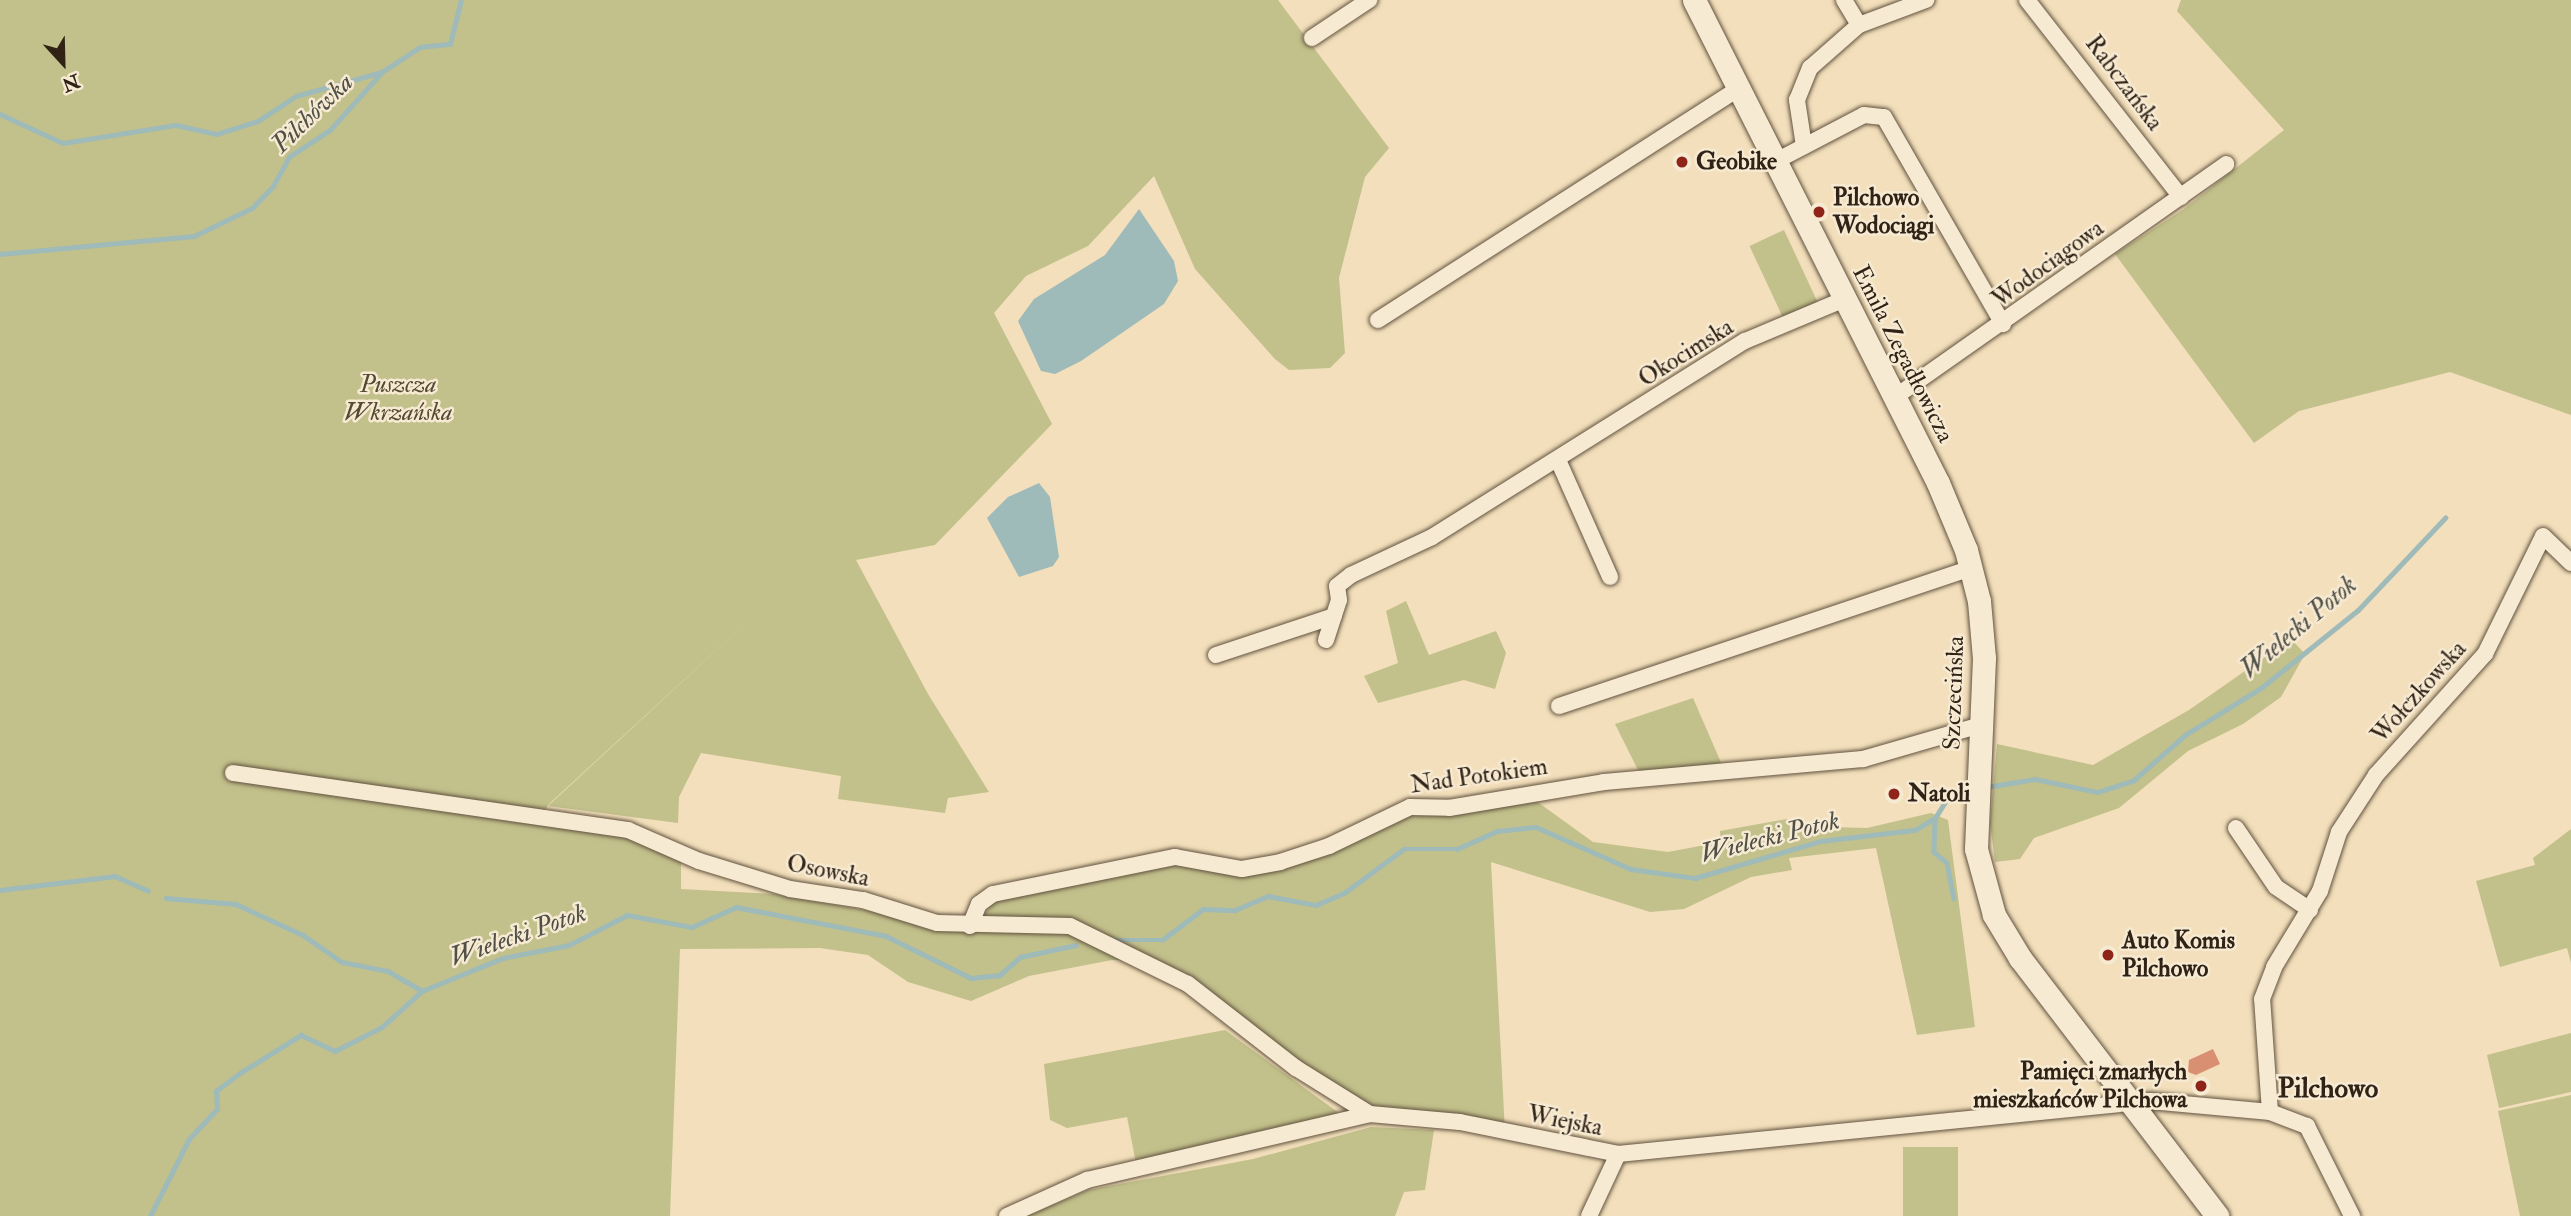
<!DOCTYPE html>
<meta charset="utf-8">
<style>
body{margin:0}
#map{position:relative;width:2571px;height:1216px;overflow:hidden;background:#f3dfbb;font-family:"IM FELL Double Pica",serif}
div>[style]{position:absolute}
.green>*{inset:0;background:#c2c08b;transform-origin:0 0}
.water>*{inset:0;background:#9ebab9}
.stream>*{height:4.5px;margin:-2.25px;padding:0 2.25px;transform-origin:2.25px;border-radius:2.25px;background:#9ebab9}
.building>*{inset:0;background:#d98f71}
.roads{filter:drop-shadow(0 0 2px #61523f) drop-shadow(0 0 2px #61523f)}
.street>*{height:16px;margin:-8px;padding:0 8px;transform-origin:8px;border-radius:8px;background:#f7ead3}
.secondary>*{height:23px;margin:-11.5px;padding:0 11.5px;transform-origin:11.5px;border-radius:11.5px;background:#f7ead3}
.dots>*{width:19px;height:19px;translate:-50% -50%;box-sizing:border-box;border:4px solid #f7ead3;border-radius:50%}
span{translate:-50% -50%;white-space:nowrap;text-align:center;line-height:1.15;-webkit-text-stroke:5px #f7ead3;paint-order:stroke}
.street-label{font-size:24px;color:#302316}
.poi-label{font-size:24px;color:#302316;font-weight:700}
.left{translate:0 -50%;text-align:left}
.right{translate:-100% -50%;text-align:right}
.park-label{font-size:24px;color:#544a33;font-style:italic}
.water-label{font-size:26px;color:#515047;font-style:italic}
.quarter-label{font-size:28px;color:#302316;font-weight:700}
.north{position:absolute;left:28px;top:28px;width:70px;height:70px;-webkit-text-stroke:5px #f7ead3;paint-order:stroke;rotate:158deg;font-size:19px;font-weight:700;line-height:28px;text-align:center;color:#302316}
.north::after{content:'';display:block;margin:auto;width:24px;height:32px;background:#302316;clip-path:polygon(50% 0,100% 100%,50% 72%,0 100%)}
</style>
<div id="map">
<div class="green">
<div style="clip-path:polygon(0 0,1278px 0,1389px 148px,1365px 177px,1339px 278px,1345px 353px,1330px 368px,1289px 370px,1275px 359px,1195px 269px,1154px 176px,1088px 246px,1026px 276px,994px 313px,1052px 424px,935px 545px,856px 560px,928px 694px,989px 792px,948px 798px,945px 813px,838px 799px,841px 776px,701px 753px,679px 797px,678px 823px,548px 806px,748px 621px,548px 805px,540px 820px,617px 833px,681px 861px,681px 889px,774px 894px,977px 930px,995px 897px,1181px 861px,1247px 872px,1400px 815px,1532px 798px,1593px 842px,1668px 852px,1721px 842px,1720px 831px,1787px 819px,1789px 826px,1867px 828px,1931px 813px,1948px 820px,1975px 1027px,1917px 1035px,1876px 848px,1789px 858px,1792px 870px,1751px 877px,1684px 909px,1650px 912px,1491px 862px,1505px 1132px,1370px 1114px,1154px 960px,1112px 960px,1029px 976px,971px 1001px,908px 982px,868px 955px,820px 948px,680px 949px,670px 1216px,0 1216px)"></div>
<div style="clip-path:polygon(2181px 0,2571px 0,2571px 415px,2450px 372px,2299px 411px,2254px 443px,2115px 254px,2184px 209px,2284px 130px,2177px 11px)"></div>
<div style="left:1784px;top:230px;width:81px;height:38px;rotate:65deg"></div>
<div style="clip-path:polygon(1406px 601px,1429px 655px,1496px 631px,1506px 653px,1495px 689px,1464px 680px,1378px 703px,1364px 676px,1398px 663px,1386px 611px)"></div>
<div style="clip-path:polygon(2291px 639px,2305px 654px,2281px 697px,2243px 724px,2188px 751px,2119px 808px,2034px 838px,2020px 859px,1995px 862px,1990px 822px,1997px 744px,2093px 765px,2189px 710px)"></div>
<div style="clip-path:polygon(1693px 698px,1723px 767px,1640px 774px,1615px 724px)"></div>
<div style="clip-path:polygon(2571px 829px,2571px 963px,2567px 948px,2500px 967px,2476px 881px,2535px 865px,2533px 858px)"></div>
<div style="clip-path:polygon(1225px 1030px,1343px 1116px,1136px 1163px,1127px 1117px,1067px 1128px,1050px 1120px,1044px 1064px)"></div>
<div style="clip-path:polygon(2571px 1033px,2571px 1092px,2499px 1108px,2487px 1055px)"></div>
<div style="clip-path:polygon(2571px 1095px,2571px 1216px,2520px 1216px,2498px 1111px)"></div>
<div style="clip-path:polygon(1371px 1127px,1434px 1130px,1425px 1190px,1404px 1192px,1395px 1216px,1027px 1216px,1088px 1190px,1253px 1159px)"></div>
<div style="left:1958px;top:1147px;width:69px;height:55px;rotate:90deg"></div>
</div>
<div class="water">
<div style="clip-path:polygon(1139px 209px,1174px 261px,1178px 281px,1164px 304px,1081px 361px,1055px 374px,1041px 371px,1018px 321px,1034px 299px,1105px 255px)"></div>
<div style="clip-path:polygon(1039px 483px,1050px 497px,1059px 557px,1053px 566px,1019px 577px,987px 518px,1008px 497px)"></div>
</div>
<div class="stream">
<div style="left:0;top:114px;width:69px;rotate:24.7deg"></div>
<div style="left:63px;top:143px;width:114px;rotate:-9.1deg"></div>
<div style="left:176px;top:125px;width:42px;rotate:12.4deg"></div>
<div style="left:217px;top:134px;width:43px;rotate:-17.6deg"></div>
<div style="left:258px;top:121px;width:45px;rotate:-33.3deg"></div>
<div style="left:296px;top:96px;width:89px;rotate:-15.6deg"></div>
<div style="left:0;top:254px;width:195px;rotate:-5.3deg"></div>
<div style="left:194px;top:236px;width:64px;rotate:-25.8deg"></div>
<div style="left:252px;top:208px;width:30px;rotate:-46deg"></div>
<div style="left:273px;top:186px;width:33px;rotate:-61deg"></div>
<div style="left:289px;top:157px;width:49px;rotate:-33.4deg"></div>
<div style="left:330px;top:130px;width:78px;rotate:-48.1deg"></div>
<div style="left:382px;top:72px;width:45px;rotate:-33.3deg"></div>
<div style="left:420px;top:47px;width:30px;rotate:-6deg"></div>
<div style="left:450px;top:44px;width:45px;rotate:-76deg"></div>
<div style="left:1987px;top:787px;width:49px;rotate:-9.5deg"></div>
<div style="left:2035px;top:779px;width:64px;rotate:11.7deg"></div>
<div style="left:2098px;top:792px;width:38px;rotate:-18deg"></div>
<div style="left:2134px;top:780px;width:68px;rotate:-41.4deg"></div>
<div style="left:2185px;top:735px;width:89px;rotate:-31.7deg"></div>
<div style="left:2261px;top:688px;width:124px;rotate:-38.8deg"></div>
<div style="left:2358px;top:610px;width:127px;rotate:-46.6deg"></div>
<div style="left:1935px;top:819px;width:33px;rotate:92deg"></div>
<div style="left:1934px;top:852px;width:17px;rotate:40deg"></div>
<div style="left:1947px;top:863px;width:36px;rotate:79deg"></div>
<div style="left:0;top:890px;width:116px;rotate:-6.9deg"></div>
<div style="left:115px;top:876px;width:36px;rotate:24deg"></div>
<div style="left:166px;top:898px;width:70px;rotate:4.9deg"></div>
<div style="left:236px;top:904px;width:74px;rotate:24.8deg"></div>
<div style="left:303px;top:935px;width:47px;rotate:34.7deg"></div>
<div style="left:342px;top:962px;width:47px;rotate:11.1deg"></div>
<div style="left:388px;top:971px;width:39px;rotate:30deg"></div>
<div style="left:1114px;top:940px;width:48px"></div>
<div style="left:1162px;top:940px;width:51px;rotate:-37.1deg"></div>
<div style="left:1203px;top:909px;width:32px;rotate:2deg"></div>
<div style="left:1235px;top:910px;width:36px;rotate:-23deg"></div>
<div style="left:1268px;top:896px;width:49px;rotate:10.6deg"></div>
<div style="left:1316px;top:905px;width:30px;rotate:-23deg"></div>
<div style="left:1344px;top:893px;width:74px;rotate:-36.3deg"></div>
<div style="left:1404px;top:849px;width:53px"></div>
<div style="left:1457px;top:849px;width:44px;rotate:-24.2deg"></div>
<div style="left:1497px;top:831px;width:39px;rotate:-6deg"></div>
<div style="left:1536px;top:827px;width:104px;rotate:23.9deg"></div>
<div style="left:1631px;top:869px;width:65px;rotate:8deg"></div>
<div style="left:1695px;top:878px;width:131px;rotate:-16.4deg"></div>
<div style="left:1821px;top:841px;width:95px;rotate:-6.7deg"></div>
<div style="left:1915px;top:830px;width:23px;rotate:-31deg"></div>
<div style="left:1935px;top:818px;width:32px;rotate:-58deg"></div>
<div style="left:1952px;top:791px;width:19px;rotate:-6deg"></div>
<div style="left:150px;top:1216px;width:86px;rotate:-63.1deg"></div>
<div style="left:189px;top:1139px;width:41px;rotate:-47deg"></div>
<div style="left:217px;top:1109px;width:18px;rotate:-93deg"></div>
<div style="left:216px;top:1091px;width:30px;rotate:-37deg"></div>
<div style="left:240px;top:1073px;width:72px;rotate:-31.9deg"></div>
<div style="left:301px;top:1035px;width:38px;rotate:25deg"></div>
<div style="left:335px;top:1051px;width:53px;rotate:-27.1deg"></div>
<div style="left:382px;top:1027px;width:54px;rotate:-42deg"></div>
<div style="left:422px;top:991px;width:87px;rotate:-22.2deg"></div>
<div style="left:503px;top:958px;width:67px;rotate:-11.1deg"></div>
<div style="left:569px;top:945px;width:65px;rotate:-27.3deg"></div>
<div style="left:627px;top:915px;width:66px;rotate:10.5deg"></div>
<div style="left:692px;top:927px;width:48px;rotate:-24.4deg"></div>
<div style="left:736px;top:907px;width:153px;rotate:10.9deg"></div>
<div style="left:886px;top:936px;width:95px;rotate:26.3deg"></div>
<div style="left:971px;top:978px;width:29px;rotate:-6deg"></div>
<div style="left:1000px;top:975px;width:27px;rotate:-42deg"></div>
<div style="left:1020px;top:957px;width:57px;rotate:-12.1deg"></div>
</div>
<div class="building">
<div style="clip-path:polygon(2213px 1049px,2220px 1064px,2196px 1075px,2188px 1072px,2189px 1060px)"></div>
</div>
<div class="roads">
<div class="street">
<div style="left:1844px;top:0;width:29px;rotate:59deg"></div>
<div style="left:2027px;top:0;width:250px;rotate:52deg"></div>
<div style="left:1312px;top:38px;width:69px;rotate:-33.7deg"></div>
<div style="left:1804px;top:146px;width:47px;rotate:-98.7deg"></div>
<div style="left:1797px;top:100px;width:35px;rotate:-68deg"></div>
<div style="left:1810px;top:68px;width:65px;rotate:-41.3deg"></div>
<div style="left:1859px;top:25px;width:72px;rotate:-20.5deg"></div>
<div style="left:1776px;top:161px;width:99px;rotate:-27.6deg"></div>
<div style="left:1864px;top:115px;width:20px;rotate:6deg"></div>
<div style="left:1884px;top:117px;width:239px;rotate:60.1deg"></div>
<div style="left:1378px;top:320px;width:429px;rotate:-32.7deg"></div>
<div style="left:1895px;top:397px;width:405px;rotate:-35.1deg"></div>
<div style="left:1558px;top:460px;width:128px;rotate:66deg"></div>
<div style="left:1326px;top:640px;width:42px;rotate:-72deg"></div>
<div style="left:1339px;top:600px;width:14px;rotate:-98deg"></div>
<div style="left:1337px;top:586px;width:18px;rotate:-38deg"></div>
<div style="left:1351px;top:575px;width:89px;rotate:-25.1deg"></div>
<div style="left:1432px;top:537px;width:369px;rotate:-32.1deg"></div>
<div style="left:1745px;top:341px;width:108px;rotate:-22.8deg"></div>
<div style="left:1216px;top:655px;width:124px;rotate:-18.3deg"></div>
<div style="left:1559px;top:706px;width:434px;rotate:-18.5deg"></div>
<div style="left:233px;top:773px;width:399px;rotate:8.2deg"></div>
<div style="left:628px;top:830px;width:77px;rotate:23.6deg"></div>
<div style="left:699px;top:861px;width:95px;rotate:17.1deg"></div>
<div style="left:790px;top:889px;width:74px;rotate:8.6deg"></div>
<div style="left:863px;top:900px;width:77px;rotate:17.3deg"></div>
<div style="left:937px;top:923px;width:133px;rotate:1.3deg"></div>
<div style="left:1070px;top:926px;width:131px;rotate:26.2deg"></div>
<div style="left:1188px;top:984px;width:137px;rotate:37.9deg"></div>
<div style="left:1296px;top:1068px;width:87px;rotate:31.9deg"></div>
<div style="left:2236px;top:828px;width:71px;rotate:55.9deg"></div>
<div style="left:2276px;top:887px;width:41px;rotate:34.1deg"></div>
<div style="left:970px;top:926px;width:24px;rotate:-68deg"></div>
<div style="left:979px;top:904px;width:17px;rotate:-36deg"></div>
<div style="left:993px;top:894px;width:186px;rotate:-11.5deg"></div>
<div style="left:1175px;top:857px;width:68px;rotate:10.2deg"></div>
<div style="left:1242px;top:869px;width:39px;rotate:-10deg"></div>
<div style="left:1280px;top:862px;width:52px;rotate:-18.1deg"></div>
<div style="left:1329px;top:846px;width:90px;rotate:-25.7deg"></div>
<div style="left:1410px;top:807px;width:39px;rotate:1deg"></div>
<div style="left:1449px;top:808px;width:157px;rotate:-9.5deg"></div>
<div style="left:1604px;top:782px;width:260px;rotate:-5.1deg"></div>
<div style="left:1863px;top:759px;width:123px;rotate:-16.1deg"></div>
<div style="left:2270px;top:1112px;width:113px;rotate:-94deg"></div>
<div style="left:2262px;top:999px;width:34px;rotate:-69deg"></div>
<div style="left:2274px;top:967px;width:89px;rotate:-58.8deg"></div>
<div style="left:2320px;top:891px;width:62px;rotate:-72.1deg"></div>
<div style="left:2339px;top:832px;width:68px;rotate:-57deg"></div>
<div style="left:2376px;top:775px;width:163px;rotate:-48deg"></div>
<div style="left:2485px;top:654px;width:131px;rotate:-63.8deg"></div>
<div style="left:2543px;top:536px;width:39px;rotate:44deg"></div>
<div style="left:1007px;top:1216px;width:88px;rotate:-24.2deg"></div>
<div style="left:1087px;top:1180px;width:291px;rotate:-13.1deg"></div>
<div style="left:1370px;top:1114px;width:90px;rotate:5.1deg"></div>
<div style="left:1460px;top:1122px;width:161px;rotate:11.4deg"></div>
<div style="left:1618px;top:1154px;width:535px;rotate:-5.69deg"></div>
<div style="left:2150px;top:1101px;width:121px;rotate:5.2deg"></div>
<div style="left:2270px;top:1112px;width:40px;rotate:21deg"></div>
<div style="left:2307px;top:1126px;width:101px;rotate:63.4deg"></div>
<div style="left:1589px;top:1216px;width:68px;rotate:-64.9deg"></div>
</div>
<div class="secondary">
<div style="left:1694px;top:0;width:541px;rotate:63.2deg"></div>
<div style="left:1938px;top:483px;width:73px;rotate:67.3deg"></div>
<div style="left:1966px;top:550px;width:53px;rotate:75.7deg"></div>
<div style="left:1979px;top:601px;width:57px;rotate:85deg"></div>
<div style="left:1984px;top:658px;width:191px;rotate:92.4deg"></div>
<div style="left:1976px;top:849px;width:68px;rotate:74.7deg"></div>
<div style="left:1994px;top:915px;width:50px;rotate:58.8deg"></div>
<div style="left:2020px;top:958px;width:325px;rotate:52.6deg"></div>
</div>
</div>
<div class="dots">
<div style="left:1682px;top:162px;background:#8f2418"></div>
<div style="left:1819px;top:212px;background:#8f2418"></div>
<div style="left:1894px;top:794px;background:#8f2418"></div>
<div style="left:2108px;top:955px;background:#8f2418"></div>
<div style="left:2201px;top:1086px;background:#8f2418"></div>
</div>
<div class="street-label">
<span style="left:2124px;top:83px;rotate:53deg">Rabczańska</span>
<span style="left:2048px;top:264px;rotate:-36deg">Wodociągowa</span>
<span style="left:1686px;top:353px;rotate:-32deg">Okocimska</span>
<span style="left:1903px;top:354px;rotate:63deg">Emila Zegadłowicza</span>
<span style="left:2419px;top:692px;rotate:-48deg">Wołczkowska</span>
<span style="left:1954px;top:693px;rotate:-88deg">Szczecińska</span>
<span style="left:1479px;top:776px;rotate:-8deg">Nad Potokiem</span>
<span style="left:828px;top:871px;rotate:11deg">Osowska</span>
<span style="left:1565px;top:1121px;rotate:11deg">Wiejska</span>
</div>
<div class="poi-label">
<span class="left" style="left:1696px;top:162px">Geobike</span>
<span class="left" style="left:1833px;top:212px">Pilchowo<br>Wodociągi</span>
<span class="left" style="left:1908px;top:794px">Natoli</span>
<span class="left" style="left:2122px;top:955px">Auto Komis<br>Pilchowo</span>
<span class="right" style="left:2187px;top:1086px">Pamięci zmarłych<br>mieszkańców Pilchowa</span>
</div>
<div class="park-label">
<span style="left:398px;top:399px">Puszcza<br>Wkrzańska</span>
</div>
<div class="water-label">
<span style="left:313px;top:114px;rotate:-44deg">Pilchówka</span>
<span style="left:2299px;top:628px;rotate:-40deg">Wielecki Potok</span>
<span style="left:1770px;top:838px;rotate:-14deg">Wielecki Potok</span>
<span style="left:518px;top:936px;rotate:-19deg">Wielecki Potok</span>
</div>
<div class="quarter-label">
<span style="left:2328px;top:1089px">Pilchowo</span>
</div>
<div class="north">N</div>
</div>
